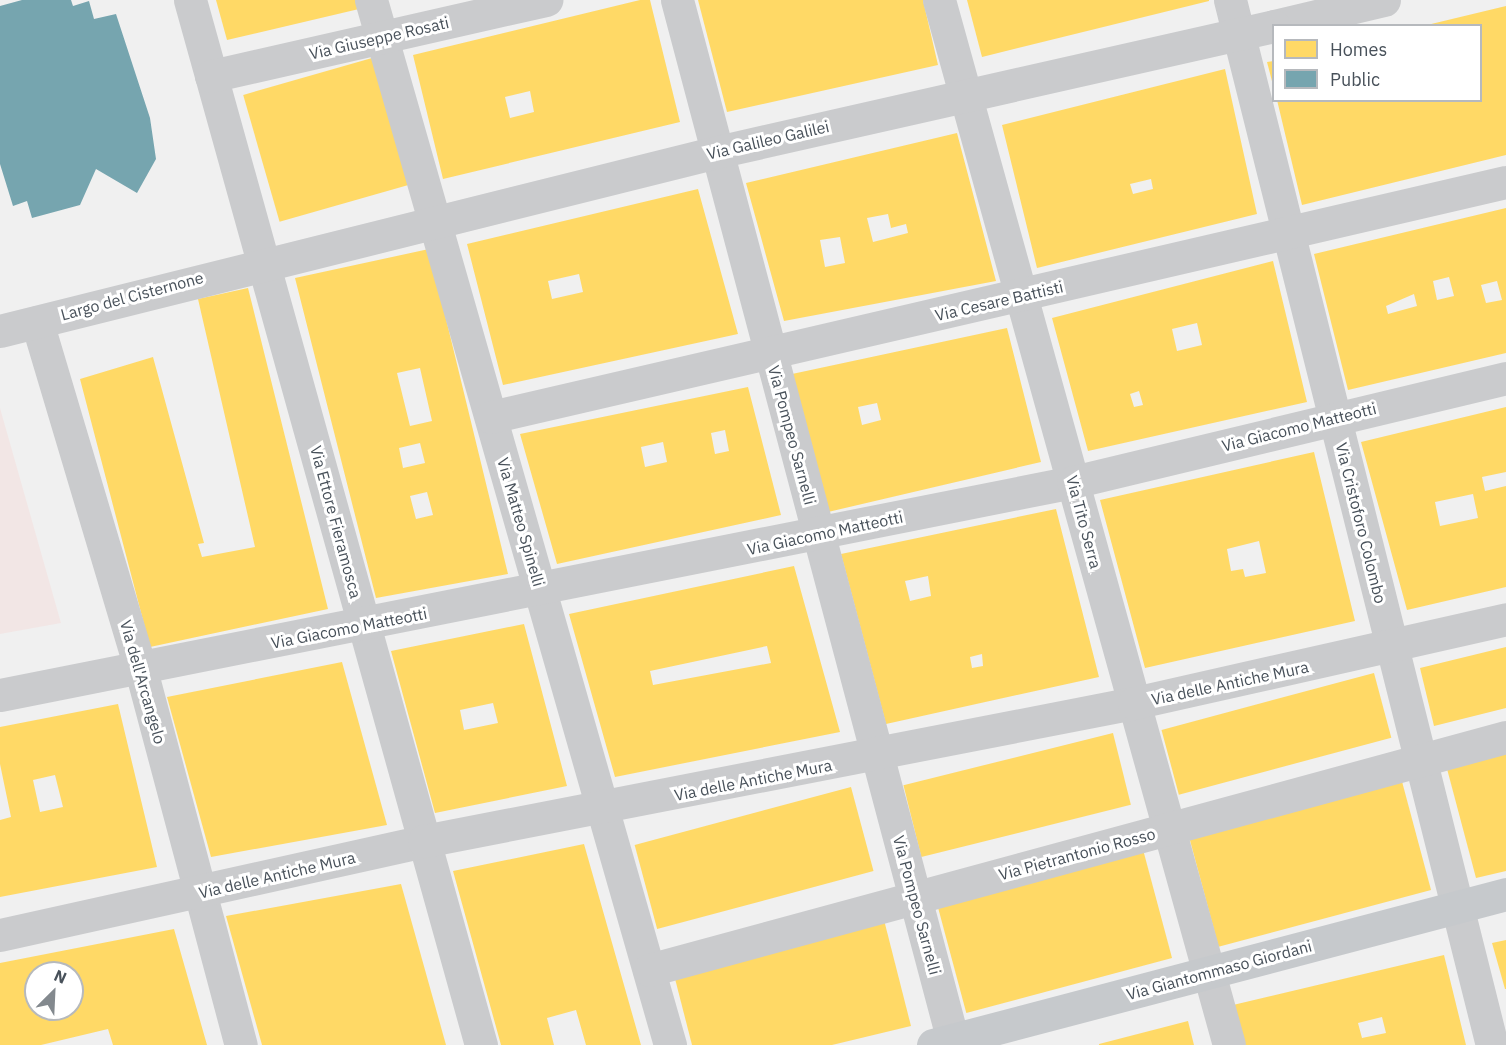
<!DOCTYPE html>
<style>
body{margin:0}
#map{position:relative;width:1506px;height:1045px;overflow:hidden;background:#f0f0f0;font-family:"IBM Plex Sans",sans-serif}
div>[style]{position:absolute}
.medical>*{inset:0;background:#f2e6e5}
.homes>*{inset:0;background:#ffd966;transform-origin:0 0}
.public>*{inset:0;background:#76a5af}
.minor>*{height:33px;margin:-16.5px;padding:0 16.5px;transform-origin:16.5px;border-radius:16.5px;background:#cacbcd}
.major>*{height:33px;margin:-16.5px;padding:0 16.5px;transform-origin:16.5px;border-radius:16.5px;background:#c6c9cc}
span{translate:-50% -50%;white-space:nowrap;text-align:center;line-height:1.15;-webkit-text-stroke:6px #fff;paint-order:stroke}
.street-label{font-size:16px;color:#48515a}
.legend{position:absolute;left:1272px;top:24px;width:210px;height:78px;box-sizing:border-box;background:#fff;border:2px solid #b6b9bd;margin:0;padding:8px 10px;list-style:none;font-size:18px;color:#48515a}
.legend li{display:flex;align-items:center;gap:12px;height:30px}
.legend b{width:30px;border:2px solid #b6b9bd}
.north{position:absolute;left:24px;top:961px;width:60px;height:60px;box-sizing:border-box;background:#fff;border:2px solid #b6b9bd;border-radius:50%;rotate:24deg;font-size:16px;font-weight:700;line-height:24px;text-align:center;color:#48515a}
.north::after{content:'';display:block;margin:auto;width:21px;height:27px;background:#83898e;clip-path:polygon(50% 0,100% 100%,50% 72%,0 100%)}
</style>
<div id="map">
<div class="medical">
<div style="clip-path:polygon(0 408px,61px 623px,0 634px)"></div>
</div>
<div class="homes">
<div style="clip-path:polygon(216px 0,356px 0,359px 9px,227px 40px)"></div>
<div style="clip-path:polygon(evenodd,640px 0,650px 0,680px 122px,443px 179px,413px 55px,640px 0,530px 91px,534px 112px,510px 118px,505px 97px,530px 91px)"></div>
<div style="clip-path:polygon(698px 0,923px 0,938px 65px,727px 112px)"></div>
<div style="clip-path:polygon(967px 0,1209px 0,1209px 1px,982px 57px)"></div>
<div style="clip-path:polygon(1506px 6px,1506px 155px,1302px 205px,1277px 100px,1480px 100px,1480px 26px,1427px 25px)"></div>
<div style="left:372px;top:58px;width:132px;height:134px;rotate:74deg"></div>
<div style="clip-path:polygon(1274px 61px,1274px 85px,1273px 85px,1267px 62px)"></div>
<div style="clip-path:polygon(evenodd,1225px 69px,1257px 214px,1037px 268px,1002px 125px,1225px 69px,1151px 179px,1153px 189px,1133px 194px,1130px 184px,1151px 179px)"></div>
<div style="clip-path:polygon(evenodd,957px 133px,996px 281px,784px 321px,746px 183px,957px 133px,888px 214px,891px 228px,906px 224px,908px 233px,873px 242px,867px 218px,888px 214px,957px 133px,840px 237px,845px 263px,825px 267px,820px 240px,840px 237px)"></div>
<div style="clip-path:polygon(evenodd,698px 189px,738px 334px,503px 385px,467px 244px,698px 189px,579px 274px,583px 292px,552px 299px,548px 281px,579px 274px)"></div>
<div style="clip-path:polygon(evenodd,1506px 208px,1506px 353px,1348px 390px,1314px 254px,1506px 208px,1449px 277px,1454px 296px,1437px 300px,1433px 281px,1449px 277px,1506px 208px,1497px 281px,1502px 300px,1486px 303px,1481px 285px,1497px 281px,1506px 208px,1414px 294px,1417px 306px,1388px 314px,1386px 306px,1414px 294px)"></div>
<div style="clip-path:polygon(evenodd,429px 249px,508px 574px,376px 598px,295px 278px,429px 249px,420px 368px,432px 421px,410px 426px,397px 373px,420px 368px,429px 249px,420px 443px,425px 463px,403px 468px,399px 448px,420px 443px,429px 249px,427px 492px,433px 515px,416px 519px,410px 496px,427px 492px)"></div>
<div style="clip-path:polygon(evenodd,1273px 261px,1307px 402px,1088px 451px,1052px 318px,1273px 261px,1197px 323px,1202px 345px,1177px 351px,1172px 329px,1197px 323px,1273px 261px,1139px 391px,1143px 405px,1134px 407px,1130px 394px,1139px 391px)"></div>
<div style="clip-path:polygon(248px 288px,328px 609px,150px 647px,80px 379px,153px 357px,204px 543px,198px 544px,202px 557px,255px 547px,198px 299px)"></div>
<div style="clip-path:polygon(evenodd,1007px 328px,1041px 462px,828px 512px,792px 374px,1007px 328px,877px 403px,881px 420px,862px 425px,858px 407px,877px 403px)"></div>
<div style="clip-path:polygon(evenodd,748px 387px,781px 515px,557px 564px,520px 434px,748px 387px,725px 430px,729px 451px,715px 454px,711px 433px,725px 430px,748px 387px,663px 442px,667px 462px,645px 467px,641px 447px,663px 442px)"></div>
<div style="clip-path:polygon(evenodd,1506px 407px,1506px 472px,1482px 477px,1485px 491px,1506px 486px,1506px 587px,1407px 610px,1361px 442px,1506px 407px,1473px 494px,1478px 518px,1440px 526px,1435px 502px,1473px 494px)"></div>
<div style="clip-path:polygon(evenodd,1314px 452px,1355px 621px,1145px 668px,1100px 500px,1314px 452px,1259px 541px,1266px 573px,1245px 577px,1243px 569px,1231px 571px,1227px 549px,1259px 541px)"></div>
<div style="clip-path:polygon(evenodd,1056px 509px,1099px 677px,886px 724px,841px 554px,1056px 509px,928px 576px,931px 596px,910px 601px,905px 581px,928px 576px,1056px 509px,982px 654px,983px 666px,972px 668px,970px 657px,982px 654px)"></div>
<div style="clip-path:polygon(evenodd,794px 566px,840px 732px,615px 777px,569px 614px,794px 566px,767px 646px,771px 663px,653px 685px,650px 671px,767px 646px)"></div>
<div style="clip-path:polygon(evenodd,524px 624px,567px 786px,435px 813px,391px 651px,524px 624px,493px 703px,498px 723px,464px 730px,460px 710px,493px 703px)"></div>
<div style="clip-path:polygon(1506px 647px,1506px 708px,1434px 726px,1420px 668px)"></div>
<div style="clip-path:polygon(342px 662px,387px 825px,211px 857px,167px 697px)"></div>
<div style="left:1374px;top:673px;width:67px;height:220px;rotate:75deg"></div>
<div style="clip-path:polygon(evenodd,118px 704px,157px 867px,0 897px,0 820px,11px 817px,0 764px,0 727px,118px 704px,55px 775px,63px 807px,40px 812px,33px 780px,55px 775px)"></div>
<div style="left:1113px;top:733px;width:74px;height:216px;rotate:76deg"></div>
<div style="clip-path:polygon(1506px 749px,1506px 871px,1476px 878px,1446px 765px)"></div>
<div style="left:1400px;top:774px;width:120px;height:220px;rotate:75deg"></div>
<div style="left:851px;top:787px;width:87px;height:224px;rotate:75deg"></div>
<div style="left:1141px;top:842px;width:120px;height:213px;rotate:75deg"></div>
<div style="clip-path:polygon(584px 844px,641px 1045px,586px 1045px,576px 1010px,547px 1018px,554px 1045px,501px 1045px,453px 871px)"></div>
<div style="clip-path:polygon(401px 884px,446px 1045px,262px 1045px,226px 916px)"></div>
<div style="clip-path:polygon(882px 912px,911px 1026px,832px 1045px,692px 1045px,672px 967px)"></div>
<div style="clip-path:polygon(evenodd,174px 929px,207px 1045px,113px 1045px,108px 1029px,41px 1045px,0 1045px,0 963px,174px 929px,36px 973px,72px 973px,72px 1009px,36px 1009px,36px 973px)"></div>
<div style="clip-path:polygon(1506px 940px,1506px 989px,1505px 989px,1492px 943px)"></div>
<div style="clip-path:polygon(evenodd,1444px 955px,1466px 1045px,1244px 1045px,1233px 1005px,1444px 955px,1382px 1017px,1386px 1033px,1362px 1038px,1358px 1023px,1382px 1017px)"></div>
<div style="clip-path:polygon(1188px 1021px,1194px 1045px,1099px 1045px,1099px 1044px)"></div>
</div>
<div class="public">
<div style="clip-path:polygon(22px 0,71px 0,73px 6px,89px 1px,94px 19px,116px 14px,150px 118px,156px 159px,137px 193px,96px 169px,80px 205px,32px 218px,27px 201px,13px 206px,0 164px,0 6px)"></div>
</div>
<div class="minor">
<div style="left:190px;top:0;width:1085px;rotate:74.44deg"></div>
<div style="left:371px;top:0;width:1087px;rotate:74.03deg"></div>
<div style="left:677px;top:0;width:1081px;rotate:75.15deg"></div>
<div style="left:939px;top:0;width:1084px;rotate:74.49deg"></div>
<div style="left:1230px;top:0;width:1077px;rotate:75.93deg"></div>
<div style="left:1274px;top:26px;width:113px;rotate:-13.3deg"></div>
<div style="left:211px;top:76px;width:344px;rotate:-12.8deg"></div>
<div style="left:37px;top:322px;width:363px;rotate:73.4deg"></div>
<div style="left:141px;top:670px;width:388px;rotate:75.1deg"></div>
<div style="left:0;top:331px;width:739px;rotate:-14.02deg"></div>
<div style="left:717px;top:152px;width:571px;rotate:-12.75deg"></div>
<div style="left:491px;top:417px;width:1042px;rotate:-13.04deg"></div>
<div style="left:0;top:695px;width:1094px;rotate:-11.23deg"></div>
<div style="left:1073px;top:482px;width:445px;rotate:-13.5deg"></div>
<div style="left:0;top:935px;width:434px;rotate:-12.5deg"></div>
<div style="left:424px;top:841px;width:723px;rotate:-11deg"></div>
<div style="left:1134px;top:703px;width:381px;rotate:-12.7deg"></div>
<div style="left:649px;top:970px;width:888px;rotate:-15.21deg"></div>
</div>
<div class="major">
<div style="left:933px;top:1045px;width:593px;rotate:-14.76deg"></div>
</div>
<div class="street-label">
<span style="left:379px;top:38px;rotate:-13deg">Via Giuseppe Rosati</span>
<span style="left:768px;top:140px;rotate:-13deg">Via Galileo Galilei</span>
<span style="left:132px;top:296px;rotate:-15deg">Largo del Cisternone</span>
<span style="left:999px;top:301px;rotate:-13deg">Via Cesare Battisti</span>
<span style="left:1299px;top:427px;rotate:-14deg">Via Giacomo Matteotti</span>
<span style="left:792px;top:435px;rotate:75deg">Via Pompeo Sarnelli</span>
<span style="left:336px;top:522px;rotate:75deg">Via Ettore Fieramosca</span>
<span style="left:521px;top:522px;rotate:74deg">Via Matteo Spinelli</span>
<span style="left:1084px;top:522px;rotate:75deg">Via Tito Serra</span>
<span style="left:1361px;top:523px;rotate:76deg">Via Cristoforo Colombo</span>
<span style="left:825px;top:533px;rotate:-12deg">Via Giacomo Matteotti</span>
<span style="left:349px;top:628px;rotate:-11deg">Via Giacomo Matteotti</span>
<span style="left:143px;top:682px;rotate:74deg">Via dell'Arcangelo</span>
<span style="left:1230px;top:683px;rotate:-12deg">Via delle Antiche Mura</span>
<span style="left:753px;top:780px;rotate:-11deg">Via delle Antiche Mura</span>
<span style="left:1077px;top:854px;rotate:-15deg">Via Pietrantonio Rosso</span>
<span style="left:277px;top:875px;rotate:-13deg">Via delle Antiche Mura</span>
<span style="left:917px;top:905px;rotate:75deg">Via Pompeo Sarnelli</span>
<span style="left:1219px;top:970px;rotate:-15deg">Via Giantommaso Giordani</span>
</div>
<ul class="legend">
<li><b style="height:16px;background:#ffd966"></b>Homes</li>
<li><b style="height:16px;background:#76a5af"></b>Public</li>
</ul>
<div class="north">N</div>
</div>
